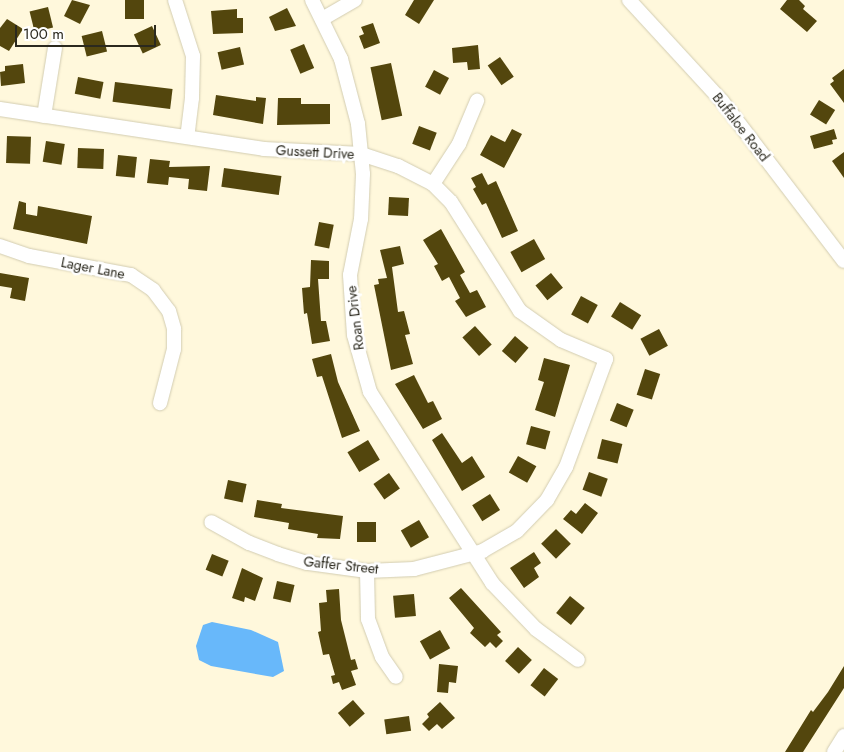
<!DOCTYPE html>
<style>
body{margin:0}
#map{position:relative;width:844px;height:752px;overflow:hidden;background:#fff8dc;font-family:Jost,sans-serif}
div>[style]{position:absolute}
.water>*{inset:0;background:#68b8fa}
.building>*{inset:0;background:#53460d;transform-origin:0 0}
.roads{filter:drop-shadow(0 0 1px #d2ccb1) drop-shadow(0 0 1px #d2ccb1)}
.minor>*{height:14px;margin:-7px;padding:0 7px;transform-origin:7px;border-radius:7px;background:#fff}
span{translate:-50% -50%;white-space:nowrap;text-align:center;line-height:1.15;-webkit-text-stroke:5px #fff;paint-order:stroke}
.street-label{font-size:14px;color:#2b291e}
.scale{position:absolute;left:15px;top:25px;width:141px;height:22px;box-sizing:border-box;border:2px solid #2b291e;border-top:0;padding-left:6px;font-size:15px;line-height:18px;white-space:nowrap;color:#2b291e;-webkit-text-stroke:4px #fff;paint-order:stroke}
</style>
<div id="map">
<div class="water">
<div style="clip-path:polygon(212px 622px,251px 630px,278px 642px,284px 671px,273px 677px,211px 666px,199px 660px,196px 646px,203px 625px)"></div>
</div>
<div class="building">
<div style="clip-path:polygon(72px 0,90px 5px,80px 24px,64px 16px)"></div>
<div style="left:125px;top:0;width:19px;height:19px"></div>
<div style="clip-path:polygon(414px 0,434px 0,419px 24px,405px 15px)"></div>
<div style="clip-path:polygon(787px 0,799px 0,805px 6px,803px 9px,817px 21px,807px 32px,780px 9px)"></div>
<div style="left:48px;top:7px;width:21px;height:19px;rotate:76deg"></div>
<div style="clip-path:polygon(287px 8px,296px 26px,275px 31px,269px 17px)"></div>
<div style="clip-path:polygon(237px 9px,237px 18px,243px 18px,243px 33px,213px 34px,211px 11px)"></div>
<div style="clip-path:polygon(7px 19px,23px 29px,9px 51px,0 46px,0 28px)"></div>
<div style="clip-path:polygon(373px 23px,380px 43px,364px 49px,359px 36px,364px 34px,361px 27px)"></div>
<div style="left:152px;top:26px;width:21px;height:20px;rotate:65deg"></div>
<div style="left:102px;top:31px;width:21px;height:21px;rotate:76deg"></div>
<div style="left:304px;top:44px;width:26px;height:15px;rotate:67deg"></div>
<div style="clip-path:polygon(478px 45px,480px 69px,468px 70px,467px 62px,453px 63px,452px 48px)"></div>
<div style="left:240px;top:47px;width:18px;height:23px;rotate:77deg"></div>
<div style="left:500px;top:57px;width:24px;height:15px;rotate:55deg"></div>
<div style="left:391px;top:63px;width:54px;height:21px;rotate:78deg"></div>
<div style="clip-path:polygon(23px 64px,25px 83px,1px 86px,0 72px,5px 71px,5px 66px)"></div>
<div style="clip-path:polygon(844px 69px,844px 103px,830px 84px,834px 81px,832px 78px)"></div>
<div style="left:434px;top:70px;width:17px;height:19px;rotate:28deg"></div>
<div style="left:78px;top:77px;width:26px;height:17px;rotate:11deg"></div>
<div style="left:115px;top:82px;width:58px;height:20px;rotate:7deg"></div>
<div style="clip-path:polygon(216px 95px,256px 101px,256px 97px,266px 98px,263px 124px,213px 115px)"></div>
<div style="clip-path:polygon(278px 98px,301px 98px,301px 104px,330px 104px,330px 124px,277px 125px)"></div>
<div style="left:819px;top:100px;width:19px;height:17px;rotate:32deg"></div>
<div style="left:419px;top:126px;width:19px;height:19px;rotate:21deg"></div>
<div style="clip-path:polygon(512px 129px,522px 134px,504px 168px,480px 155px,491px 135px,505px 142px)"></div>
<div style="clip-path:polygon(834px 129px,837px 139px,832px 140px,833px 144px,814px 149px,810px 136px)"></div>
<div style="left:7px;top:136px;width:24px;height:27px;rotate:2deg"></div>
<div style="left:46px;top:141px;width:19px;height:21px;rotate:9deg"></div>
<div style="left:78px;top:148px;width:26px;height:20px;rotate:2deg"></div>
<div style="clip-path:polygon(844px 152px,844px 178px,832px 161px)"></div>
<div style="left:118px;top:155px;width:19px;height:21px;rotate:6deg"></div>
<div style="clip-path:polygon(150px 159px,170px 161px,169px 167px,210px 166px,207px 191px,188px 189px,189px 179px,169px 177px,168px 185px,147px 183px)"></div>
<div style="left:224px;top:168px;width:58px;height:19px;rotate:8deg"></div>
<div style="clip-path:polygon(482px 173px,488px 185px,496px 181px,518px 231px,502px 238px,486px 203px,482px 205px,473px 189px,476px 187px,471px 178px)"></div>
<div style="left:389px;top:197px;width:20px;height:18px;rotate:3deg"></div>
<div style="clip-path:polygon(19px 201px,26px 203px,26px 214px,37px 216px,38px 206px,92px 216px,87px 244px,13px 229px)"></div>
<div style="left:319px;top:222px;width:15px;height:24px;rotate:11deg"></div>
<div style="clip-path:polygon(441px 229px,465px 272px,460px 275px,470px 293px,477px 290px,486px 307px,466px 317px,455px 301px,460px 298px,449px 277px,442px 281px,434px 266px,438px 264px,423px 240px)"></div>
<div style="left:534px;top:239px;width:23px;height:27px;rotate:61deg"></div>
<div style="clip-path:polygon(400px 246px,404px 264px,392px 267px,398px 312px,404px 311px,410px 334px,405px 335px,413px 364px,391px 370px,374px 285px,379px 284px,378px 279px,387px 278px,380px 250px)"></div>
<div style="clip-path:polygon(311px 260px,329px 261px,329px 279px,318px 279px,321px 321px,326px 321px,330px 341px,312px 344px,307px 313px,304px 314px,302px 288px,310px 287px)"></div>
<div style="clip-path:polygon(0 273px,29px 278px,25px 301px,10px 298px,12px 288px,0 286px)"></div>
<div style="left:551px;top:273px;width:19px;height:20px;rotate:51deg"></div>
<div style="left:581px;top:296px;width:19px;height:21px;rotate:28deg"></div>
<div style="left:620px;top:302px;width:25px;height:17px;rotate:32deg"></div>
<div style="left:475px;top:326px;width:25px;height:17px;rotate:48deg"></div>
<div style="left:659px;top:329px;width:19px;height:21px;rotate:62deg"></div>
<div style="left:515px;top:336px;width:18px;height:20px;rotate:41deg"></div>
<div style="clip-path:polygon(331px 354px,338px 382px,360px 431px,342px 438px,322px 376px,317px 377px,312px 359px)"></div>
<div style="clip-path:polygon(544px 358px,570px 365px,555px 417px,535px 410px,544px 382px,538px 380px)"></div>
<div style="left:645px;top:369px;width:16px;height:27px;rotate:18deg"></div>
<div style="clip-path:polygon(414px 375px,428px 403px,433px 401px,442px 419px,423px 429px,395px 384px)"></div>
<div style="left:617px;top:403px;width:18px;height:19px;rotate:22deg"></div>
<div style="left:531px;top:426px;width:20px;height:19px;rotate:15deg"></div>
<div style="clip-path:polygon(442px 433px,462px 463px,472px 456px,485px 477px,462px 491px,432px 440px)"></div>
<div style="left:602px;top:439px;width:21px;height:20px;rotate:14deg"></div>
<div style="left:368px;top:440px;width:23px;height:24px;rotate:59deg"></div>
<div style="left:518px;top:456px;width:21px;height:19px;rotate:29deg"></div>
<div style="left:589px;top:472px;width:20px;height:19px;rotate:20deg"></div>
<div style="left:389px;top:473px;width:19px;height:19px;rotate:55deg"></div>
<div style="left:228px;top:480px;width:19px;height:19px;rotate:12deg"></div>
<div style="left:490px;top:494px;width:19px;height:21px;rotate:58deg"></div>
<div style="clip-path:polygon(257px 500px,282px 504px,281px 508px,343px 516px,340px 539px,317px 538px,318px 534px,288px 529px,289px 523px,254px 517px)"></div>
<div style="clip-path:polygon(585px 503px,598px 513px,582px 534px,563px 519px,571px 510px,576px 514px)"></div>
<div style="left:419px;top:520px;width:20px;height:21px;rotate:60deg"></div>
<div style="left:357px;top:522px;width:19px;height:20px"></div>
<div style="left:556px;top:529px;width:21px;height:21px;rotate:45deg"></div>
<div style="clip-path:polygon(534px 552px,541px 563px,534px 568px,539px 577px,524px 588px,510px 568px)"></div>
<div style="left:212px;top:554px;width:18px;height:17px;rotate:22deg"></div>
<div style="clip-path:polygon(242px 568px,263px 578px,255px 601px,245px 597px,244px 602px,232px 598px)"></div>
<div style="left:277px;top:581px;width:18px;height:18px;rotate:13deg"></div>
<div style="clip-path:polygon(461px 588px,501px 632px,497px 635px,503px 641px,496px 648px,490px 642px,485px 647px,470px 633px,474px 628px,449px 598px)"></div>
<div style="clip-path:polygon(339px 589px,341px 620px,351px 660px,355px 659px,358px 669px,351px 671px,356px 685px,342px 690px,339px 682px,333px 684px,331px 676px,335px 675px,329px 654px,323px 655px,318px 632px,321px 631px,319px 603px,327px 602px,326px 590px)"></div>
<div style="left:414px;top:594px;width:22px;height:21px;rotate:85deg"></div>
<div style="left:570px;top:596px;width:19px;height:22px;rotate:39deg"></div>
<div style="left:440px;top:630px;width:21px;height:23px;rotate:61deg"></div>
<div style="left:518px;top:647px;width:19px;height:19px;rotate:43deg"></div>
<div style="clip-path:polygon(439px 664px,458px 666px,456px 683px,449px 682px,448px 693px,437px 692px)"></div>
<div style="clip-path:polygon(844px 666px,844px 688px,803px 752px,785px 752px,811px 710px,813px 712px,828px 692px)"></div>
<div style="left:544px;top:668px;width:18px;height:22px;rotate:38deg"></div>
<div style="left:353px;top:700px;width:18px;height:20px;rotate:49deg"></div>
<div style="clip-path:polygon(440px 702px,455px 718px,442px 729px,437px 724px,429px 731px,422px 724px,429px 717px,427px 714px)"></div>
<div style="left:409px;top:716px;width:15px;height:25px;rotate:82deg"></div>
</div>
<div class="roads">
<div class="minor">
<div style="left:175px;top:0;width:59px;rotate:72.2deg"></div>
<div style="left:193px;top:56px;width:42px;rotate:91.4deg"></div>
<div style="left:192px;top:98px;width:39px;rotate:97deg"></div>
<div style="left:312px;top:0;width:66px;rotate:63.8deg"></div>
<div style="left:341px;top:59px;width:67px;rotate:75.3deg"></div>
<div style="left:358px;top:124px;width:50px;rotate:84.3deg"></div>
<div style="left:363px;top:174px;width:45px;rotate:92.5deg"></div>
<div style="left:361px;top:219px;width:57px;rotate:101.1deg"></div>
<div style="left:350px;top:275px;width:60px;rotate:86.2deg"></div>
<div style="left:354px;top:335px;width:59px;rotate:74.3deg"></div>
<div style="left:370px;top:392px;width:227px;rotate:57.4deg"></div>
<div style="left:492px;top:583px;width:64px;rotate:46.3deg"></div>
<div style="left:536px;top:629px;width:52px;rotate:36.4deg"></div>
<div style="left:629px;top:0;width:137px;rotate:47.4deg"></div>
<div style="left:722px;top:101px;width:201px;rotate:52.7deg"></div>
<div style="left:322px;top:19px;width:38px;rotate:-30deg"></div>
<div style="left:0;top:109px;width:267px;rotate:8.6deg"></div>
<div style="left:264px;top:149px;width:97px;rotate:3deg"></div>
<div style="left:361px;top:154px;width:39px;rotate:18deg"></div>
<div style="left:398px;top:166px;width:39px;rotate:27deg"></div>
<div style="left:433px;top:184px;width:25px;rotate:45deg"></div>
<div style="left:451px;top:202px;width:129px;rotate:57.7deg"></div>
<div style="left:520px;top:311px;width:50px;rotate:35.3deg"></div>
<div style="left:561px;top:340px;width:49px;rotate:22.9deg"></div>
<div style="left:606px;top:359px;width:115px;rotate:110.3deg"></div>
<div style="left:566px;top:467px;width:38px;rotate:120deg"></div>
<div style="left:547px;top:500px;width:43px;rotate:134.1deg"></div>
<div style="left:517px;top:531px;width:39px;rotate:150deg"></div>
<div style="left:483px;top:551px;width:71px;rotate:165.4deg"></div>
<div style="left:414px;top:569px;width:47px;rotate:177.6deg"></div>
<div style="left:367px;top:571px;width:61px;rotate:-172.4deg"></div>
<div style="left:307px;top:563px;width:30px;rotate:-163deg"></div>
<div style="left:278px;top:554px;width:31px;rotate:-159deg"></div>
<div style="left:249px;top:543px;width:43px;rotate:-151.1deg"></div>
<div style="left:44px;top:116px;width:69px;rotate:-80.8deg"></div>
<div style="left:433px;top:184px;width:48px;rotate:-57deg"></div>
<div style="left:459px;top:144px;width:47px;rotate:-67.3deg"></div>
<div style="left:0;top:246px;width:31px;rotate:19deg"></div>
<div style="left:29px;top:256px;width:104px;rotate:10.6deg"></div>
<div style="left:131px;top:275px;width:27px;rotate:34deg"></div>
<div style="left:153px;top:290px;width:26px;rotate:53deg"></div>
<div style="left:169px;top:311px;width:19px;rotate:74deg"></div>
<div style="left:174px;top:329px;width:20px;rotate:90deg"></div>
<div style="left:174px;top:349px;width:56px;rotate:104.5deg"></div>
<div style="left:367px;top:571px;width:48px;rotate:88.8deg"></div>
<div style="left:368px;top:619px;width:40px;rotate:69.8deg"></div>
<div style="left:382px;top:657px;width:24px;rotate:55deg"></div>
<div style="left:834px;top:752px;width:19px;rotate:-58deg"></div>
</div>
</div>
<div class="street-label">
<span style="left:741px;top:127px;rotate:52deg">Buffaloe Road</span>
<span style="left:315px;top:152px;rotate:3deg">Gussett Drive</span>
<span style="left:93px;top:268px;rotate:11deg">Lager Lane</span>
<span style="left:355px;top:318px;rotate:-97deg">Roan Drive</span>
<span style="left:341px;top:565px;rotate:6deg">Gaffer Street</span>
</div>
<div class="scale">100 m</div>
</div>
